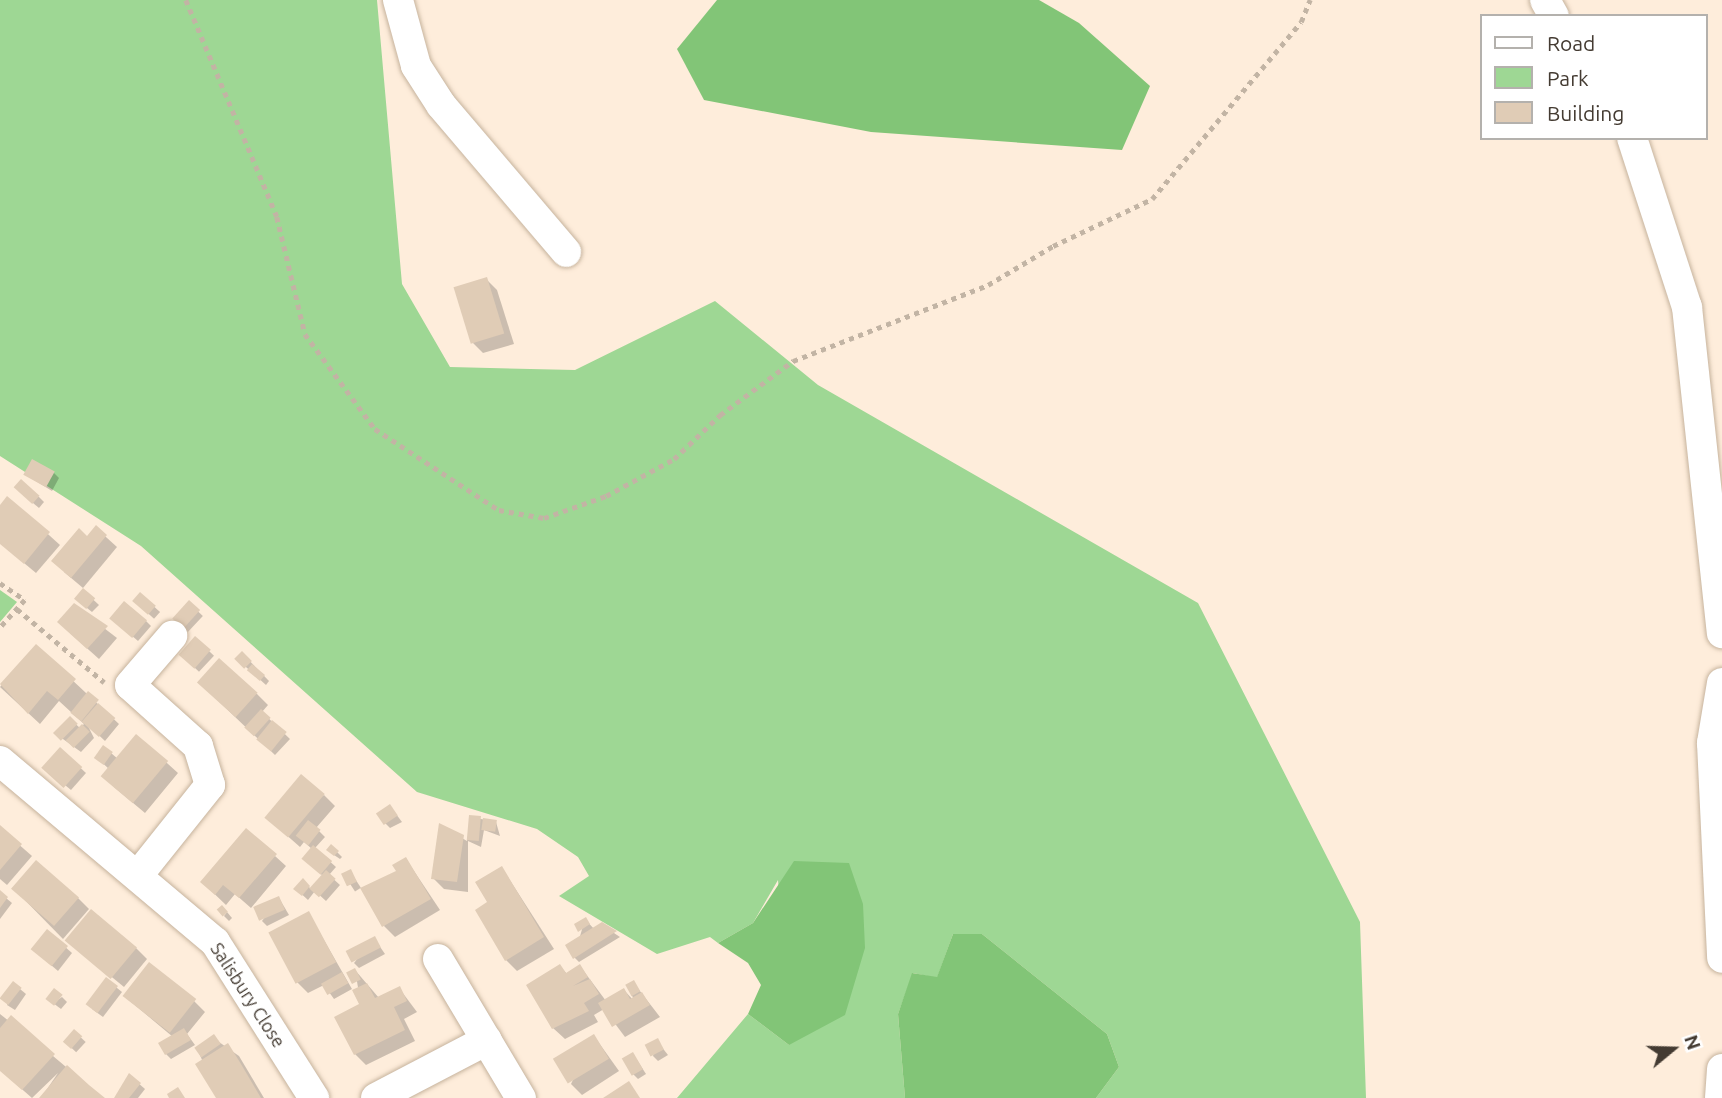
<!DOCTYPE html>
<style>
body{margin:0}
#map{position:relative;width:1722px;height:1098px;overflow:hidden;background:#feeddb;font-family:Ubuntu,sans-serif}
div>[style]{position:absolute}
.green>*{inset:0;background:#9ed794}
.forest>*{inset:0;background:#82c577}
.shadow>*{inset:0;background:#0003;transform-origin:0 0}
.building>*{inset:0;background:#e0ccb6;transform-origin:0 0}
.path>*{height:4.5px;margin-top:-2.25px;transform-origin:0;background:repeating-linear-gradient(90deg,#c2b4a4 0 5px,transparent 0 10px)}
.roads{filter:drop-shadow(0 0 2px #c6b39d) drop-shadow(0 0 2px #c6b39d)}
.minor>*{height:30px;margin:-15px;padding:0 15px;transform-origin:15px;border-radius:15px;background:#fff}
span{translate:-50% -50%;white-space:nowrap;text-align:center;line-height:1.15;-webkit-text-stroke:7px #fff;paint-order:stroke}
.street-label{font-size:18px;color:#443b32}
.legend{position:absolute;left:1480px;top:14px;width:228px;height:126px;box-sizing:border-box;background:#fff;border:2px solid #b4b1ad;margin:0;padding:9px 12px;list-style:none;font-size:21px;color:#443b32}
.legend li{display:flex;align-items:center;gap:14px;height:35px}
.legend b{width:35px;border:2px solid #b4b1ad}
.north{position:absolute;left:1638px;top:1014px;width:70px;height:70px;-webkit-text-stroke:5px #fff;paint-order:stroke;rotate:71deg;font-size:19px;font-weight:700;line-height:28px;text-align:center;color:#443b32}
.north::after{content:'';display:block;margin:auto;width:24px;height:32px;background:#443b32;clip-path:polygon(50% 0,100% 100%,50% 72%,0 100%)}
</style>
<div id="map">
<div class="green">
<div style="clip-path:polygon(0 0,377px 0,402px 284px,450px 367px,575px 370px,715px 301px,818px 385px,1198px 603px,1360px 922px,1366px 1098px,1096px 1098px,1119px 1067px,1107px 1034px,982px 934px,953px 934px,937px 978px,913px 973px,898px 1014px,905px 1098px,677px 1098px,748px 1014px,789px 1045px,778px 880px,753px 923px,718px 943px,710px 937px,657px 954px,559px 896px,589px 876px,578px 857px,537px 829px,417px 792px,141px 546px,0 456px)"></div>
<div style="clip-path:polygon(0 590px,17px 602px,0 622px)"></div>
</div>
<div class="forest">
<div style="clip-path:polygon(717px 0,1039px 0,1079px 23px,1150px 86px,1122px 150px,871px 132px,704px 100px,677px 49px)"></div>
<div style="clip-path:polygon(794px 861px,849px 863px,863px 904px,865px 948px,845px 1015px,789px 1045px,748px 1014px,761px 985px,748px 963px,718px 943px,753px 923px)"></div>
<div style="clip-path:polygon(953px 934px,982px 934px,1107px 1034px,1119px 1067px,1096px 1098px,905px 1098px,898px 1014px,912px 973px,937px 977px)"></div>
</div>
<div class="shadow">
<div style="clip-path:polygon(486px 279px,497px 290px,514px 344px,483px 353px,472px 342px)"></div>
<div style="clip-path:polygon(54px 473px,59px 478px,52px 491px,26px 475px)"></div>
<div style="clip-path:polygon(21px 493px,39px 497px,44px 502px,39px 508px)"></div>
<div style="clip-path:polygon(8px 498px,60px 545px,36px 573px,0 543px,0 507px)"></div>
<div style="clip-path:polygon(96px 528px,117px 547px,83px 588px,64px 572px)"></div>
<div style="clip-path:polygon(84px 591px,99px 605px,92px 612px,82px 604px)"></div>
<div style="left:140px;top:594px;width:27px;height:9px;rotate:42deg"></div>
<div style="left:189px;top:603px;width:19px;height:22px;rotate:43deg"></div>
<div style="clip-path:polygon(74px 605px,117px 638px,99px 659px,70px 633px)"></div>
<div style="clip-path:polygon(146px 621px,151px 626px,138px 641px,117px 623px)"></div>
<div style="left:195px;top:638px;width:26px;height:22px;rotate:43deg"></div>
<div style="clip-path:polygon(36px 646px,119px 724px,105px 741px,87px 724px,94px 738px,81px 752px,56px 734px,70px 719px,80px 728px,84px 724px,59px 701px,40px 724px,0 687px)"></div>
<div style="clip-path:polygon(242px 653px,269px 681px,266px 685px,237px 659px)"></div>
<div style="clip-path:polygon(211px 694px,257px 694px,268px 705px,262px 712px,290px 739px,275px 755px)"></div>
<div style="clip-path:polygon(137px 736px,178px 773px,145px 813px,114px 787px,109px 769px,96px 757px,104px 747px,118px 759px)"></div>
<div style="clip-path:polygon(60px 749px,86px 773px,71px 790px,49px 772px)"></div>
<div style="clip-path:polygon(324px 795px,335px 806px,316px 828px,325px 837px,315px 848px,336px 867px,329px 875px,340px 885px,326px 901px,315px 891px,308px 900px,296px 889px,303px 881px,311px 889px,323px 876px,304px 859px,312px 849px,304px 842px,300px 847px,275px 825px)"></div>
<div style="clip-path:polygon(390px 806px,402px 822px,390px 828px,385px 823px)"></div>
<div style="clip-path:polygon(471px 817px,496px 822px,500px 836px,484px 830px,481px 847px,468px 841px,468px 892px,444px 889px,433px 878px,440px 825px,467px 841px)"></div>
<div style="clip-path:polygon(0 828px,32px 856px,7px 885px,0 879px)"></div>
<div style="clip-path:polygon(337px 852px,342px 857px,340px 859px,334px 855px)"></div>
<div style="clip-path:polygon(275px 856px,286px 866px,251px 908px,235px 894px,226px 905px,202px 882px)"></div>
<div style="clip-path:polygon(406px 859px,440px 910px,395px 937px,384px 926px)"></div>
<div style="clip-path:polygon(502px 868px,554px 949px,517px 971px,506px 960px,490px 903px)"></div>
<div style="left:350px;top:871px;width:20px;height:7px;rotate:57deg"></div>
<div style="clip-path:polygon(14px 889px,78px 898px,89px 909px,63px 939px)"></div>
<div style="clip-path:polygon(0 893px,12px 903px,0 919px)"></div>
<div style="clip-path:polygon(279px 898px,289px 915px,267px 926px,262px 921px)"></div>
<div style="clip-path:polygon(227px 912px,232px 918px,229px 921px,224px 916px)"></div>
<div style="clip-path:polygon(309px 914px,352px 989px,334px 999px,324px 985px,308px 993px,297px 982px,271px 933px)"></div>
<div style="clip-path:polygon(585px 919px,594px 929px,602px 925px,620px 937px,579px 962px,574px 957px)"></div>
<div style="clip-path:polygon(47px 931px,72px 953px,58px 971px,38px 954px)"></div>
<div style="clip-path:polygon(374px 938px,385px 954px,359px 968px,354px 963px)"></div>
<div style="clip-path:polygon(136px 948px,147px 959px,124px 987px,80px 951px)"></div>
<div style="clip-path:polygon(560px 966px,567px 974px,580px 966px,606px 1001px,624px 990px,635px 1002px,627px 985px,633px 982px,660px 1017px,625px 1037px,604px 1009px,594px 1015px,598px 1022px,565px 1039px,553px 1028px)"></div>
<div style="clip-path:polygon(355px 970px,379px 998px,399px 988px,417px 1012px,404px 1019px,415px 1041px,366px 1065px,355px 1054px,361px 1005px)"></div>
<div style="clip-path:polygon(106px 979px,122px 992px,103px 1017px,92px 1009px)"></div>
<div style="clip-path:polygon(14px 984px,26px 994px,15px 1010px,7px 1005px)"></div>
<div style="clip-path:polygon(124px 996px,194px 1001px,205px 1012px,187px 1034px,195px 1045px,171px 1059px,166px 1054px,173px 1037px)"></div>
<div style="clip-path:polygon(62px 997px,67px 1002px,61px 1009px,53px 1003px)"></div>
<div style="clip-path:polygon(0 1014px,53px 1056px,103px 1098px,41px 1098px,58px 1073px,32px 1098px,0 1070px)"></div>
<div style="left:74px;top:1031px;width:16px;height:14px;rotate:43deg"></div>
<div style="clip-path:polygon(594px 1036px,619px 1071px,582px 1095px,571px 1084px)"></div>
<div style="clip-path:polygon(657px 1041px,668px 1055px,658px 1061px,653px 1056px)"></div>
<div style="clip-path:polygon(219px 1042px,239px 1056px,264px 1098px,218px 1098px,197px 1048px)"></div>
<div style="clip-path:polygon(637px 1060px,646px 1074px,638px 1079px,633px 1074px)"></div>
<div style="clip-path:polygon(129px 1075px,145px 1089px,138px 1098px,116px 1098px)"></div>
</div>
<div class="building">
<div style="left:487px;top:277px;width:59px;height:35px;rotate:73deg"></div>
<div style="left:32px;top:459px;width:26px;height:18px;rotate:29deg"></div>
<div style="left:21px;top:479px;width:25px;height:11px;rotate:42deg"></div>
<div style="clip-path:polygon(7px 496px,50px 532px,24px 564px,0 544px,0 505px)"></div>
<div style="clip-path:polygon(96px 525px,107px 535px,71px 578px,51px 561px,79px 528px,87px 536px)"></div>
<div style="left:83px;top:588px;width:16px;height:14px;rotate:40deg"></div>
<div style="left:140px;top:592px;width:21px;height:12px;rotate:41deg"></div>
<div style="left:189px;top:600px;width:15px;height:25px;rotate:42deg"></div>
<div style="left:124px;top:601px;width:30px;height:23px;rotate:40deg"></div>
<div style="clip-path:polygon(74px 603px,108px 626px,87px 649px,57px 622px)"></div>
<div style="left:195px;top:636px;width:21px;height:25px;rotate:41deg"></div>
<div style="clip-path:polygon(36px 644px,76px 679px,58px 700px,47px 691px,28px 714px,0 684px)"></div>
<div style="left:242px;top:651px;width:14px;height:11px;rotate:45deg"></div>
<div style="left:219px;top:658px;width:52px;height:33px;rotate:42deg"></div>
<div style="left:252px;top:664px;width:17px;height:8px;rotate:40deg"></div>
<div style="left:88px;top:691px;width:14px;height:28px;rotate:39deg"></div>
<div style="left:98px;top:703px;width:23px;height:25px;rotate:41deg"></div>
<div style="left:261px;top:709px;width:13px;height:25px;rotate:42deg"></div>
<div style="left:70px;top:716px;width:11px;height:24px;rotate:45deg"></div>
<div style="left:272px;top:720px;width:19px;height:25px;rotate:39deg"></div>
<div style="left:82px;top:724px;width:11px;height:23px;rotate:45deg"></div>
<div style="left:136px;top:734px;width:42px;height:55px;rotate:40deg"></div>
<div style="left:103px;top:745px;width:12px;height:16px;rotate:35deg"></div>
<div style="left:60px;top:747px;width:30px;height:28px;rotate:42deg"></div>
<div style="left:301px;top:774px;width:31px;height:57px;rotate:40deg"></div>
<div style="left:390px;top:804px;width:14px;height:17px;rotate:56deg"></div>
<div style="left:469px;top:815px;width:12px;height:25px;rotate:5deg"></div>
<div style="left:483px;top:818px;width:14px;height:12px;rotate:8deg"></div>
<div style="left:308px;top:820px;width:16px;height:20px;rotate:38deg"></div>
<div style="clip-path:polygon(439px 823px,464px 835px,457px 882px,431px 879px)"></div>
<div style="clip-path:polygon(0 825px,22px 844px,0 870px)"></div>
<div style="clip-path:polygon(246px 828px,277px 854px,239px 898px,223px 885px,215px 895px,200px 882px)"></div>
<div style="clip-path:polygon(331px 844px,339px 851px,334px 856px,326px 850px)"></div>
<div style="left:313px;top:845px;width:25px;height:18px;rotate:40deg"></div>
<div style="clip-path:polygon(406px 857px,431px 899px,382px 927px,360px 888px,396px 871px,392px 865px)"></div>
<div style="left:36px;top:860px;width:57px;height:38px;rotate:41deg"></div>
<div style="clip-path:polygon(502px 866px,544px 937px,505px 961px,475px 910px,487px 902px,475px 882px)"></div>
<div style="left:351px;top:869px;width:14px;height:11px;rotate:65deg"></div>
<div style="left:326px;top:870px;width:13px;height:25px;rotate:42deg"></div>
<div style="clip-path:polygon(303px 878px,310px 886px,302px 896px,293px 889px)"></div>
<div style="clip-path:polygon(0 890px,8px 897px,0 908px)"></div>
<div style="left:279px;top:896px;width:15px;height:28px;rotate:67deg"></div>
<div style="left:222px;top:905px;width:9px;height:7px;rotate:49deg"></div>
<div style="left:91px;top:909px;width:60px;height:41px;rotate:40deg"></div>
<div style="left:309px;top:911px;width:58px;height:46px;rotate:62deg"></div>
<div style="clip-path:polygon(586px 917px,590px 924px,578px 932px,574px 924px)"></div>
<div style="clip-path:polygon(602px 922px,617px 931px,573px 959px,565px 945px)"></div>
<div style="left:47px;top:929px;width:27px;height:26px;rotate:39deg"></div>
<div style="left:375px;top:936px;width:13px;height:33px;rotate:63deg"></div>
<div style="left:149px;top:962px;width:60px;height:43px;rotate:38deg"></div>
<div style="clip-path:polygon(560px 964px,566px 973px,580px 964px,588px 977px,573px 986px,590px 979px,599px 994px,584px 1003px,589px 1011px,552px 1029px,526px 985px)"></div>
<div style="left:355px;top:968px;width:13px;height:10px;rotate:63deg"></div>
<div style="left:342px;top:972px;width:13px;height:24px;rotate:61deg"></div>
<div style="left:106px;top:977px;width:15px;height:34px;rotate:37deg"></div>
<div style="left:634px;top:980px;width:13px;height:10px;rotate:61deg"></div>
<div style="left:13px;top:981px;width:11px;height:22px;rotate:38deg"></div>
<div style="clip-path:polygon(367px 983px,375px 998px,400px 986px,407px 1001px,394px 1007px,405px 1030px,354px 1055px,334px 1017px,359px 1004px,352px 990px)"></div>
<div style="left:54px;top:988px;width:11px;height:14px;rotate:38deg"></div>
<div style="clip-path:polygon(624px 988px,630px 999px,642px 992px,650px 1005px,612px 1027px,598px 1003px)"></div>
<div style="clip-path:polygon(11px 1015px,55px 1054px,22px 1090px,0 1071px,0 1028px)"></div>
<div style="left:184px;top:1028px;width:14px;height:30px;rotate:60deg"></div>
<div style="left:74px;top:1029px;width:11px;height:17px;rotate:41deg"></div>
<div style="left:214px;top:1034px;width:12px;height:24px;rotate:55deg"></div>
<div style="left:594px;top:1034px;width:29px;height:48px;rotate:59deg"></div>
<div style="left:658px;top:1038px;width:13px;height:15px;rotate:63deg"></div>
<div style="clip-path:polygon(228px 1043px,241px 1064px,261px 1098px,216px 1098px,195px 1064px)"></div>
<div style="left:633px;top:1052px;width:20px;height:13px;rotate:60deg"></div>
<div style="clip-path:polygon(67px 1065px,89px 1085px,105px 1098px,39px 1098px)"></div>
<div style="clip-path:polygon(129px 1073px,141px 1083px,129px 1098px,114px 1098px)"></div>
<div style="clip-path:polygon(629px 1081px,640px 1098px,603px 1098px)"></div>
<div style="clip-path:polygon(178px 1087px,185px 1098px,169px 1098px,167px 1094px)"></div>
</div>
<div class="path">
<div style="left:186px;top:0;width:235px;rotate:67.2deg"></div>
<div style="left:277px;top:217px;width:120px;rotate:76.5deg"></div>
<div style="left:305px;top:334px;width:118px;rotate:53.6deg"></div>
<div style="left:375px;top:429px;width:148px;rotate:33.2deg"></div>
<div style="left:499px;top:510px;width:46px;rotate:10.1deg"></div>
<div style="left:544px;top:518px;width:66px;rotate:-19.5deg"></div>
<div style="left:606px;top:496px;width:77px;rotate:-28.6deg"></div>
<div style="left:674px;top:459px;width:64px;rotate:-43.7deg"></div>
<div style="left:720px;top:415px;width:91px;rotate:-36.5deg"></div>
<div style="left:793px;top:361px;width:209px;rotate:-21.3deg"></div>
<div style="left:988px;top:285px;width:76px;rotate:-31deg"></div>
<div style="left:1053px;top:246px;width:110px;rotate:-25.4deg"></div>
<div style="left:1152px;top:199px;width:231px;rotate:-49.9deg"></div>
<div style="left:1301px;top:22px;width:24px;rotate:-68deg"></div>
<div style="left:0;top:583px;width:30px;rotate:34deg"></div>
<div style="left:25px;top:600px;width:38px;rotate:132deg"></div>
<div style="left:17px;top:609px;width:114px;rotate:40deg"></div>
</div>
<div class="roads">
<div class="minor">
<div style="left:398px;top:0;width:68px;rotate:74.7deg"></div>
<div style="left:416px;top:66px;width:46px;rotate:57.3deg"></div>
<div style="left:441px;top:105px;width:193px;rotate:49.6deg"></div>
<div style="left:1545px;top:0;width:18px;rotate:61deg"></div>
<div style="left:1632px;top:138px;width:178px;rotate:72deg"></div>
<div style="left:1687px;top:307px;width:328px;rotate:83.9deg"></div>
<div style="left:1722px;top:683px;width:61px;rotate:99.5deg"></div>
<div style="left:1712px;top:743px;width:215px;rotate:87.3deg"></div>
<div style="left:0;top:761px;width:281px;rotate:40.1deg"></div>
<div style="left:215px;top:942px;width:185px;rotate:57.6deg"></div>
<div style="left:139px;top:874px;width:114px;rotate:-51.4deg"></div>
<div style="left:210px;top:785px;width:41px;rotate:-107.1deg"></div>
<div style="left:198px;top:746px;width:91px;rotate:-138.1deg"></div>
<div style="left:130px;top:685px;width:65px;rotate:-49.4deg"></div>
<div style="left:438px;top:959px;width:162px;rotate:59.2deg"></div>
<div style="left:376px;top:1098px;width:125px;rotate:-27.6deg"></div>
<div style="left:1720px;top:1098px;width:29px;rotate:-86deg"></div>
</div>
</div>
<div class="street-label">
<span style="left:248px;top:995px;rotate:57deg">Salisbury Close</span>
</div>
<ul class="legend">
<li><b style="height:9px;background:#fff"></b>Road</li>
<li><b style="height:19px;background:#9ed794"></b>Park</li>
<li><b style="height:19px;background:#e0ccb6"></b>Building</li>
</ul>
<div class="north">N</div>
</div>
